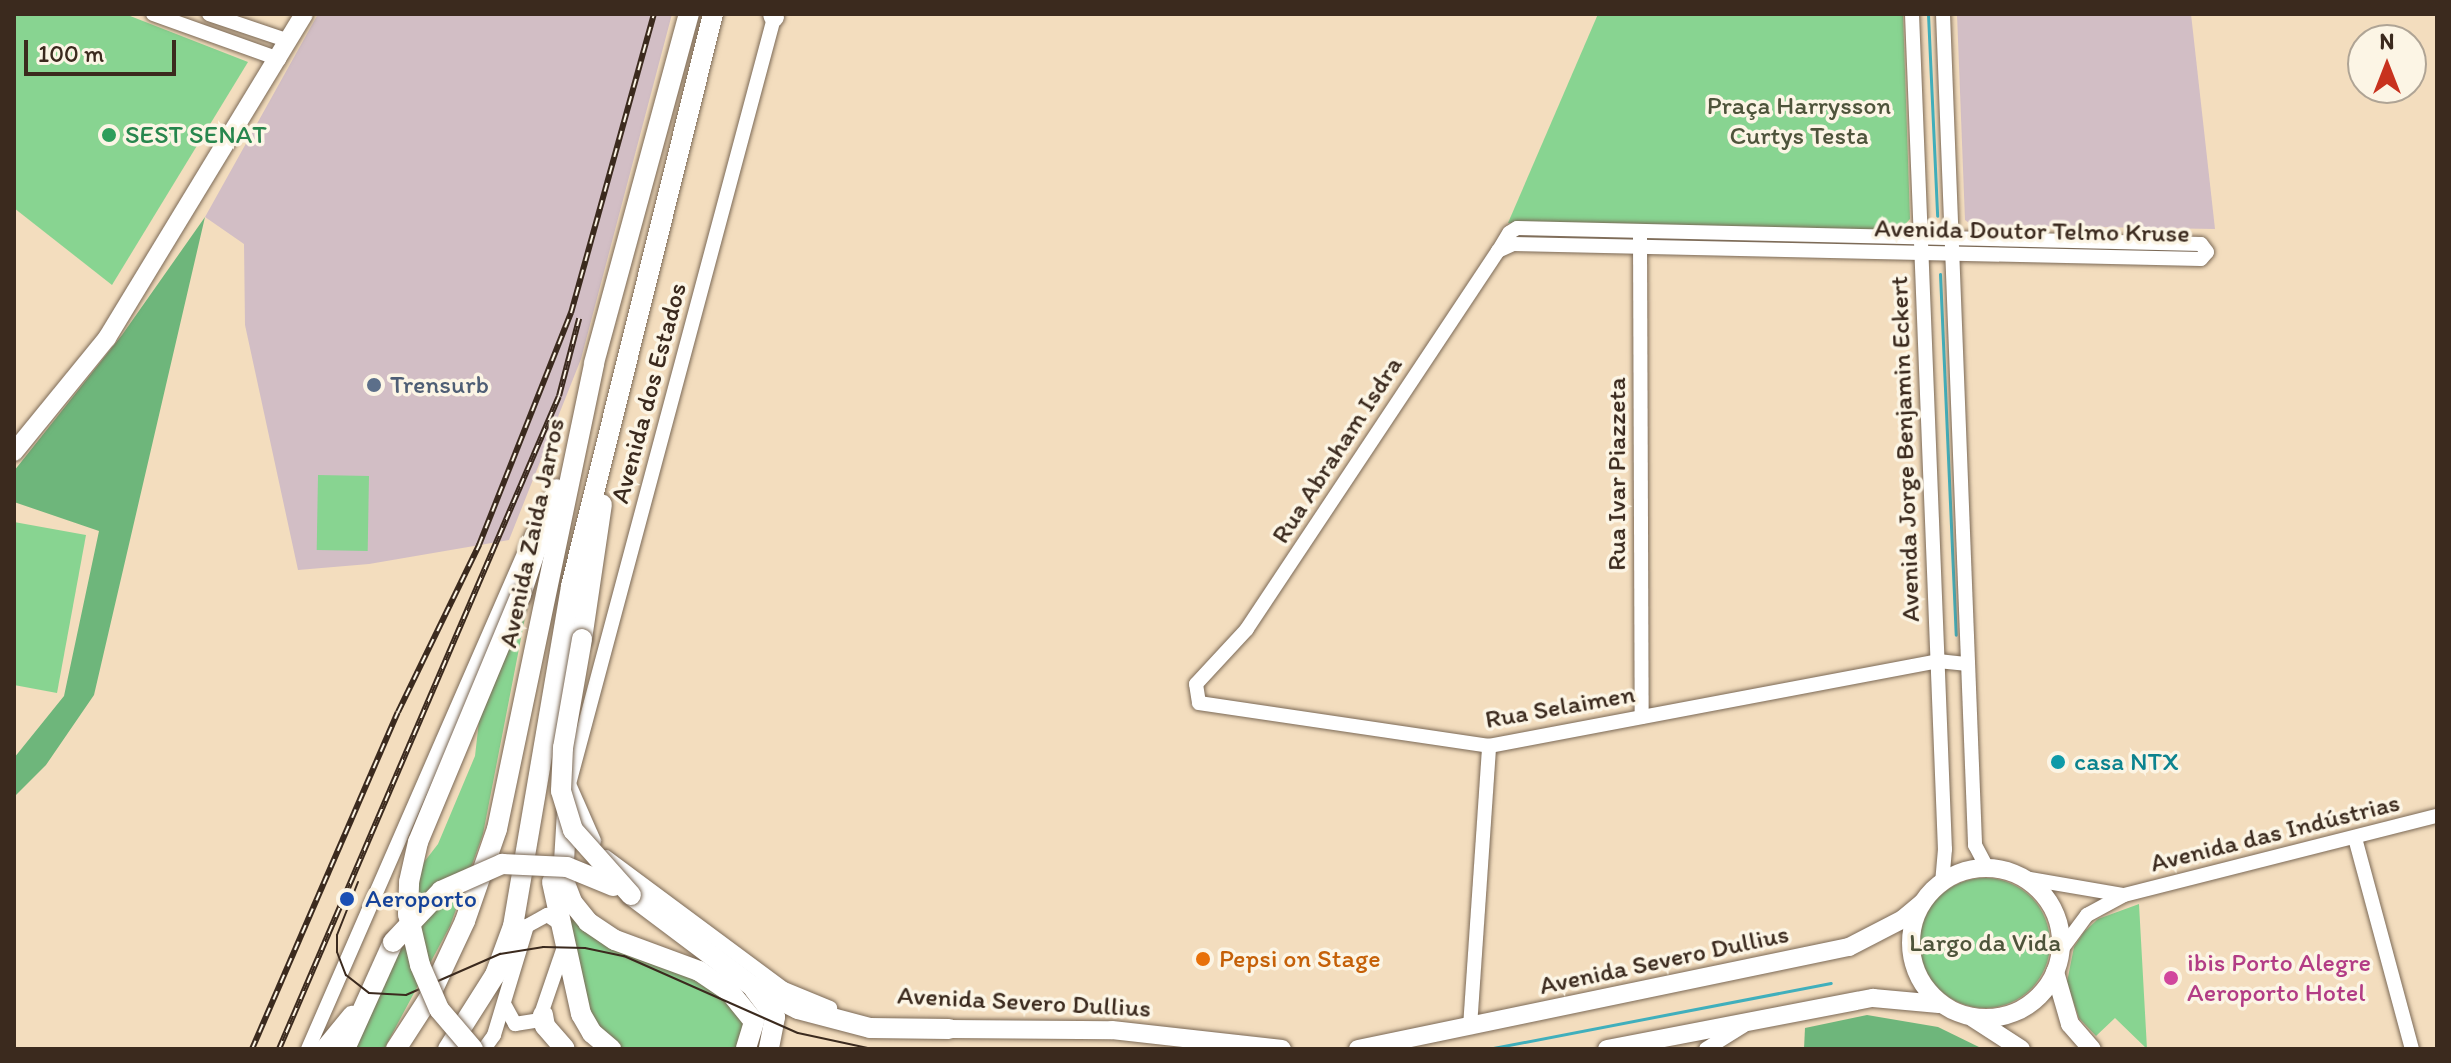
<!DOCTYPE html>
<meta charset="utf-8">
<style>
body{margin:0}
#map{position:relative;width:2451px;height:1063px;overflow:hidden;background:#f3ddbe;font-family:Itim,sans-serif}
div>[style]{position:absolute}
.industrial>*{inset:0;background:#d2bec5}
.green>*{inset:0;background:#88d491;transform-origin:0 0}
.round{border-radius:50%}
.forest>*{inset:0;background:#6eb67b}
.stream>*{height:3px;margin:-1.5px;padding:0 1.5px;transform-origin:1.5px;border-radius:1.5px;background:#40afbc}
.roads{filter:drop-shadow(0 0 2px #7b6956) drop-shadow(0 0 2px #7b6956)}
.minor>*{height:14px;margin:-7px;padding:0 7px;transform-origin:7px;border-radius:7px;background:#fff}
.major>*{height:18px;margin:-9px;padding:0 9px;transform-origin:9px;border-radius:9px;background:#fff}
.major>.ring{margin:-9px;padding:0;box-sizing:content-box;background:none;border:18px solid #fff;border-radius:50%}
.highway>*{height:20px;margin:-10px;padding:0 10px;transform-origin:10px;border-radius:10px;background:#fff}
.tram>*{height:2px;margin:-1px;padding:0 1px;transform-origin:1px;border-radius:1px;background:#3b2a1e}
.rail>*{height:6px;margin-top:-3px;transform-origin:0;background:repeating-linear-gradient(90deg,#fcf5e5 0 9px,#3b2a1e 0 18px);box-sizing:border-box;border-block:2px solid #3b2a1e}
.bridges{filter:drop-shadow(0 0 2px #7b6956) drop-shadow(0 0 2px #7b6956)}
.highway-bridge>*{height:20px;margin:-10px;padding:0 10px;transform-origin:10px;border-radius:10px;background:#fff}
.dots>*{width:22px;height:22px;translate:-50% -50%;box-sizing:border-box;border:4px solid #fcf5e5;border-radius:50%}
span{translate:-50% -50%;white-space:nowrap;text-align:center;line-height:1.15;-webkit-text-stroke:7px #fcf5e5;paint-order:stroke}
.park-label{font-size:26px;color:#4e543b}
.leisure-label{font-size:26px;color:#27864d}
.left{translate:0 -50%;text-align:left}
.street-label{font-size:26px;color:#3b2a1e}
.service-label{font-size:26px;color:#4e5e75}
.culture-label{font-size:26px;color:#0d838f}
.transit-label{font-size:26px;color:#164399}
.food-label{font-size:26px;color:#c56008}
.hotel-label{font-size:26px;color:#b23c85}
.frame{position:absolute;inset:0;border:16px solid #3b2a1e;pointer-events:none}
.north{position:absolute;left:2347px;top:24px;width:80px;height:80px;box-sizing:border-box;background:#fcf5e5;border:2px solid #afa495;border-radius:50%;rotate:0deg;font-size:22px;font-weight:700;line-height:32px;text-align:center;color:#3b2a1e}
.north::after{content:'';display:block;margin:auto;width:28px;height:36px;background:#c8321e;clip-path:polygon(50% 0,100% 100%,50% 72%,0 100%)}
.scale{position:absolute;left:24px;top:40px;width:152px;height:36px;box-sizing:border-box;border:4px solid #3b2a1e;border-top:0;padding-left:10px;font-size:24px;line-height:28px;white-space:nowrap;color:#3b2a1e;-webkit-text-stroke:6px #fcf5e5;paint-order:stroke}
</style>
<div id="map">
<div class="industrial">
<div style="clip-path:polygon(318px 14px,672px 14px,581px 359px,509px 540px,369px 564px,298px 570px,245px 325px,244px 244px,205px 217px)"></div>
<div style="clip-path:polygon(1957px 14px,2191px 14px,2215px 229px,1972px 225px,1965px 220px)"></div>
</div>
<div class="green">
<div style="clip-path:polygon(14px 14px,125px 14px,248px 62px,112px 285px,14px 208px)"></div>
<div style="clip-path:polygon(1598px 14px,1903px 14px,1910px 219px,1900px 230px,1508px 223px)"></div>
<div style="left:318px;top:475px;width:51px;height:75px;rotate:1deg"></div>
<div style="clip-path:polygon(14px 522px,86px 535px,57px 693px,14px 685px)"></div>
<div style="clip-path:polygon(529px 597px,483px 834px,450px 926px,384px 1049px,352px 1049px,418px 870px,438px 844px,475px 756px,480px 712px)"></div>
<div class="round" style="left:1920px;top:878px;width:130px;height:130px"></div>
<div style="clip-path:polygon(557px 880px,583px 927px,691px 972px,740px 1010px,745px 1033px,738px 1049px,622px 1049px,608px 1042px,587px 1018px)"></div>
<div style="clip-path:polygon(2139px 904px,2147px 1049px,2115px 1018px,2096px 1036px,2079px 1018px,2067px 982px,2074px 947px,2084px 932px,2098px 919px)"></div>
</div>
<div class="forest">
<div style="clip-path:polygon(205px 217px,94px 695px,46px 765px,14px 797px,14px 758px,64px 696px,99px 531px,14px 502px,14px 471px,122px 335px)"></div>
<div style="clip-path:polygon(1867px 1015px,1938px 1027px,1983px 1049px,1804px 1049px,1805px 1028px)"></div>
</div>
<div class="stream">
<div style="left:1928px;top:14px;width:202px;rotate:87.4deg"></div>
<div style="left:1940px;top:274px;width:361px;rotate:87.5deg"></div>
<div style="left:1488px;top:1049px;width:349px;rotate:-10.9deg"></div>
</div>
<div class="roads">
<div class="minor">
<div style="left:153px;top:14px;width:134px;rotate:19.7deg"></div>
<div style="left:209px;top:14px;width:84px;rotate:18.6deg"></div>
<div style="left:1912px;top:14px;width:836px;rotate:87.74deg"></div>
<div style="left:1945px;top:849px;width:33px;rotate:95deg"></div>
<div style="left:1943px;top:14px;width:832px;rotate:87.79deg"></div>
<div style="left:1975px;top:845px;width:26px;rotate:62deg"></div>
<div style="left:1640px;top:237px;width:480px;rotate:89.8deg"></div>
<div style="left:1498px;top:251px;width:17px;rotate:-25deg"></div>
<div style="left:1513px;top:244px;width:688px;rotate:1.25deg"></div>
<div style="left:2201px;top:259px;width:9px;rotate:-49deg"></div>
<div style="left:2207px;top:252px;width:10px;rotate:-127deg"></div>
<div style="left:2201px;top:244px;width:684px;rotate:-178.66deg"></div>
<div style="left:1517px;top:228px;width:9px;rotate:148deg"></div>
<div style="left:1509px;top:233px;width:21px;rotate:121deg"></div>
<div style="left:1498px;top:251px;width:454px;rotate:123.6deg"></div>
<div style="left:1247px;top:629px;width:75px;rotate:132.8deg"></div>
<div style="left:1196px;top:684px;width:19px;rotate:81deg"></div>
<div style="left:1199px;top:703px;width:293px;rotate:8.4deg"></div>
<div style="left:1489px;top:746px;width:457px;rotate:-10.7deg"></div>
<div style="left:1938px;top:661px;width:30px;rotate:6deg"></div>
<div style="left:544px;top:510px;width:27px;rotate:-62deg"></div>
<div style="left:2355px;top:838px;width:219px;rotate:74.9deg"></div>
<div style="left:594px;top:841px;width:62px;rotate:-113.7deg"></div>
<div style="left:569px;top:784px;width:797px;rotate:-75.02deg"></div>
<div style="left:606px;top:857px;width:222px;rotate:36.6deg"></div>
<div style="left:784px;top:989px;width:50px;rotate:22.4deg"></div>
<div style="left:2024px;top:878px;width:100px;rotate:9.7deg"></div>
<div style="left:2061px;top:950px;width:44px;rotate:-53.4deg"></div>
<div style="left:2087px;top:915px;width:42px;rotate:-28.4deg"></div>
<div style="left:2124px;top:895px;width:323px;rotate:-14.2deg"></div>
<div style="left:504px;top:1004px;width:23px;rotate:61deg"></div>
<div style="left:515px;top:1024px;width:24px;rotate:-9deg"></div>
<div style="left:539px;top:1020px;width:77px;rotate:-71.1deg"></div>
<div style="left:1470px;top:1027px;width:282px;rotate:-86.1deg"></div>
<div style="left:308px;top:1049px;width:563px;rotate:-66.44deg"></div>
<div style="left:484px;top:1049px;width:17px;rotate:-54deg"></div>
<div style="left:494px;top:1035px;width:114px;rotate:-73.2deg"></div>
<div style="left:527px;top:926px;width:23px;rotate:-29deg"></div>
<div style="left:547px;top:915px;width:20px;rotate:33deg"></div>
<div style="left:1706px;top:1049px;width:44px;rotate:-31.9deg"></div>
</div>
<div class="major">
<div style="left:14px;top:452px;width:147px;rotate:-50.8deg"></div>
<div style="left:107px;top:338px;width:379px;rotate:-58.7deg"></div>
<div class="ring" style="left:1911px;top:868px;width:132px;height:132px"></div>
<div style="left:2055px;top:972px;width:54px;rotate:73.9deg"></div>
<div style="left:2070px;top:1024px;width:33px;rotate:49deg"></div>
<div style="left:1973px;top:1018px;width:57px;rotate:32.9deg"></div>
<div style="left:949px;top:1029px;width:163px;rotate:0.4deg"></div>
<div style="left:1112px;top:1030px;width:171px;rotate:6.4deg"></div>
<div style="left:1358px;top:1049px;width:501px;rotate:-11.74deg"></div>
<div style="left:1849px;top:947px;width:61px;rotate:-27.4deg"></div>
<div style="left:1903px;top:919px;width:25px;rotate:-40deg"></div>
<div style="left:1607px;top:1049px;width:271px;rotate:-10.9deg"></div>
<div style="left:1873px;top:998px;width:66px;rotate:5.2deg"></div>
</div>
<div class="highway">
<div style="left:773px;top:14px;width:3px;rotate:72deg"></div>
<div style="left:521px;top:594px;width:95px;rotate:-71.6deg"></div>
<div style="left:582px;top:639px;width:136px;rotate:-81.6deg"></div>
<div style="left:567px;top:812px;width:66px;rotate:93.5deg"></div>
<div style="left:563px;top:878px;width:26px;rotate:69deg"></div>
<div style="left:572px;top:902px;width:26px;rotate:51deg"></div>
<div style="left:588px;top:922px;width:32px;rotate:34deg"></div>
<div style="left:615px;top:940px;width:90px;rotate:20.3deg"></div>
<div style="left:699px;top:971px;width:37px;rotate:34deg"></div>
<div style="left:730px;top:992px;width:38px;rotate:51deg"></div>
<div style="left:754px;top:1022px;width:28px;rotate:107deg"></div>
<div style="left:552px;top:882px;width:135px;rotate:77.6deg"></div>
<div style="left:581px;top:1014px;width:22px;rotate:60deg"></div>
<div style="left:592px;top:1033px;width:25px;rotate:40deg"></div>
<div style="left:631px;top:895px;width:151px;rotate:36.9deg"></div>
<div style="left:752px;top:986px;width:51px;rotate:26.6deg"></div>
<div style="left:798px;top:1009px;width:74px;rotate:14.8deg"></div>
<div style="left:870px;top:1028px;width:79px;rotate:0.7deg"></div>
<div style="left:754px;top:989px;width:35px;rotate:53deg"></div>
<div style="left:775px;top:1017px;width:33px;rotate:101deg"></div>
<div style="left:543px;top:1015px;width:11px;rotate:80deg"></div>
<div style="left:545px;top:1026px;width:30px;rotate:49deg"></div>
<div style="left:325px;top:1049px;width:43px;rotate:-50.7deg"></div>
<div style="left:345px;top:1049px;width:117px;rotate:-65.8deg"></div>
<div style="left:396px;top:1049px;width:61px;rotate:-57.1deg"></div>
<div style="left:429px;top:998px;width:85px;rotate:-64.9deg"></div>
<div style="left:465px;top:921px;width:97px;rotate:-70.8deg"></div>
<div style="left:497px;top:829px;width:476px;rotate:-78.2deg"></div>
<div style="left:594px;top:363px;width:362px;rotate:-74.8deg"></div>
<div style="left:448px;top:1049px;width:88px;rotate:-57.6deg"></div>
<div style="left:495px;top:975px;width:52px;rotate:-69.8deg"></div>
<div style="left:513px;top:926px;width:345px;rotate:-80.3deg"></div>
<div style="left:571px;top:586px;width:589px;rotate:-76.06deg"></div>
</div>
</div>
<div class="tram">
<div style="left:358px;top:882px;width:57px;rotate:111.6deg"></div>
<div style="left:337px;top:935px;width:17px;rotate:90deg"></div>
<div style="left:337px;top:952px;width:25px;rotate:69deg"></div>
<div style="left:346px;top:975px;width:29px;rotate:38deg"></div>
<div style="left:369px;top:993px;width:37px;rotate:3deg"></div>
<div style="left:406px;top:995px;width:103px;rotate:-23.6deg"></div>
<div style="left:500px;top:954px;width:44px;rotate:-9.2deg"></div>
<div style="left:543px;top:947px;width:42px;rotate:1.4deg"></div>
<div style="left:585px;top:948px;width:40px;rotate:12deg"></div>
<div style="left:624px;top:956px;width:190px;rotate:23.9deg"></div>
<div style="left:798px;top:1033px;width:76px;rotate:12.2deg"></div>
</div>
<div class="rail">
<div style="left:252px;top:1049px;width:367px;rotate:-66.6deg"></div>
<div style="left:398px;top:712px;width:186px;rotate:-64.1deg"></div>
<div style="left:479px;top:545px;width:250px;rotate:-68.4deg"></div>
<div style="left:571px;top:313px;width:310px;rotate:-74.5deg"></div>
<div style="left:279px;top:1049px;width:710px;rotate:-66.79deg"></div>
<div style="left:559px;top:396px;width:80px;rotate:-75.4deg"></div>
</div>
<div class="bridges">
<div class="highway-bridge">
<div style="left:582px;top:639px;width:111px;rotate:99.9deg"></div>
<div style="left:563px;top:748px;width:43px;rotate:92.7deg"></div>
<div style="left:561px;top:791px;width:41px;rotate:72.9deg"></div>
<div style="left:573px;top:830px;width:87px;rotate:48.3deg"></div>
<div style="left:393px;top:942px;width:70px;rotate:-46.7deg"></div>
<div style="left:441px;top:891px;width:67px;rotate:-23.9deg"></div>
<div style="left:502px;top:864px;width:65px;rotate:2.6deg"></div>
<div style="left:567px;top:867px;width:50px;rotate:22.4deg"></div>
<div style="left:473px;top:1049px;width:52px;rotate:-130.4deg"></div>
<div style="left:439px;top:1009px;width:48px;rotate:-113.4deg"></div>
<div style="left:420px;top:965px;width:52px;rotate:-103.2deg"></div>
<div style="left:408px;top:914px;width:32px;rotate:-88deg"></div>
<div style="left:409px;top:882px;width:41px;rotate:-77.3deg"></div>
<div style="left:418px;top:842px;width:269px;rotate:-67.4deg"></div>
</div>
</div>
<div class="dots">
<div style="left:109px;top:135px;background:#2e9e5b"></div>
<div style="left:374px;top:385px;background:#5c6f8a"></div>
<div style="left:2058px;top:762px;background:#0f9aa8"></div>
<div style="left:347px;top:899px;background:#1a4fb4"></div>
<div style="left:1203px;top:959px;background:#e8710a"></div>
<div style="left:2171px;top:978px;background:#d1479c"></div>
</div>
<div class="park-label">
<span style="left:1799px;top:121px">Praça Harrysson<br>Curtys Testa</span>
<span style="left:1985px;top:943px">Largo da Vida</span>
</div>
<div class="leisure-label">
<span class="left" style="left:125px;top:135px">SEST SENAT</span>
</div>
<div class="street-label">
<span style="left:2032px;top:231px;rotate:1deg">Avenida Doutor Telmo Kruse</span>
<span style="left:649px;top:393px;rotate:-75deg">Avenida dos Estados</span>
<span style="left:1905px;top:449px;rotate:-92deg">Avenida Jorge Benjamin Eckert</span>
<span style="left:1337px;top:450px;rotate:-57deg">Rua Abraham Isdra</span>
<span style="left:1617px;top:474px;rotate:-90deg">Rua Ivar Piazzeta</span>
<span style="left:532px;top:533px;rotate:-78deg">Avenida Zaida Jarros</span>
<span style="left:1560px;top:707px;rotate:-10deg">Rua Selaimen</span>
<span style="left:2275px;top:833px;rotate:-14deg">Avenida das Indústrias</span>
<span style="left:1664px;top:960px;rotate:-12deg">Avenida Severo Dullius</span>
<span style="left:1024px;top:1002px;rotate:3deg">Avenida Severo Dullius</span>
</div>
<div class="service-label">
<span class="left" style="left:390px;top:385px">Trensurb</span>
</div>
<div class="culture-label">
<span class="left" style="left:2074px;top:762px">casa NTX</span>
</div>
<div class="transit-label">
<span class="left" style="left:365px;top:899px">Aeroporto</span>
</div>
<div class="food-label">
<span class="left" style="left:1219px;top:959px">Pepsi on Stage</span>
</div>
<div class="hotel-label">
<span class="left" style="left:2187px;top:978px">ibis Porto Alegre<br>Aeroporto Hotel</span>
</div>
<div class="frame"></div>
<div class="north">N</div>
<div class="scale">100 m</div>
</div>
